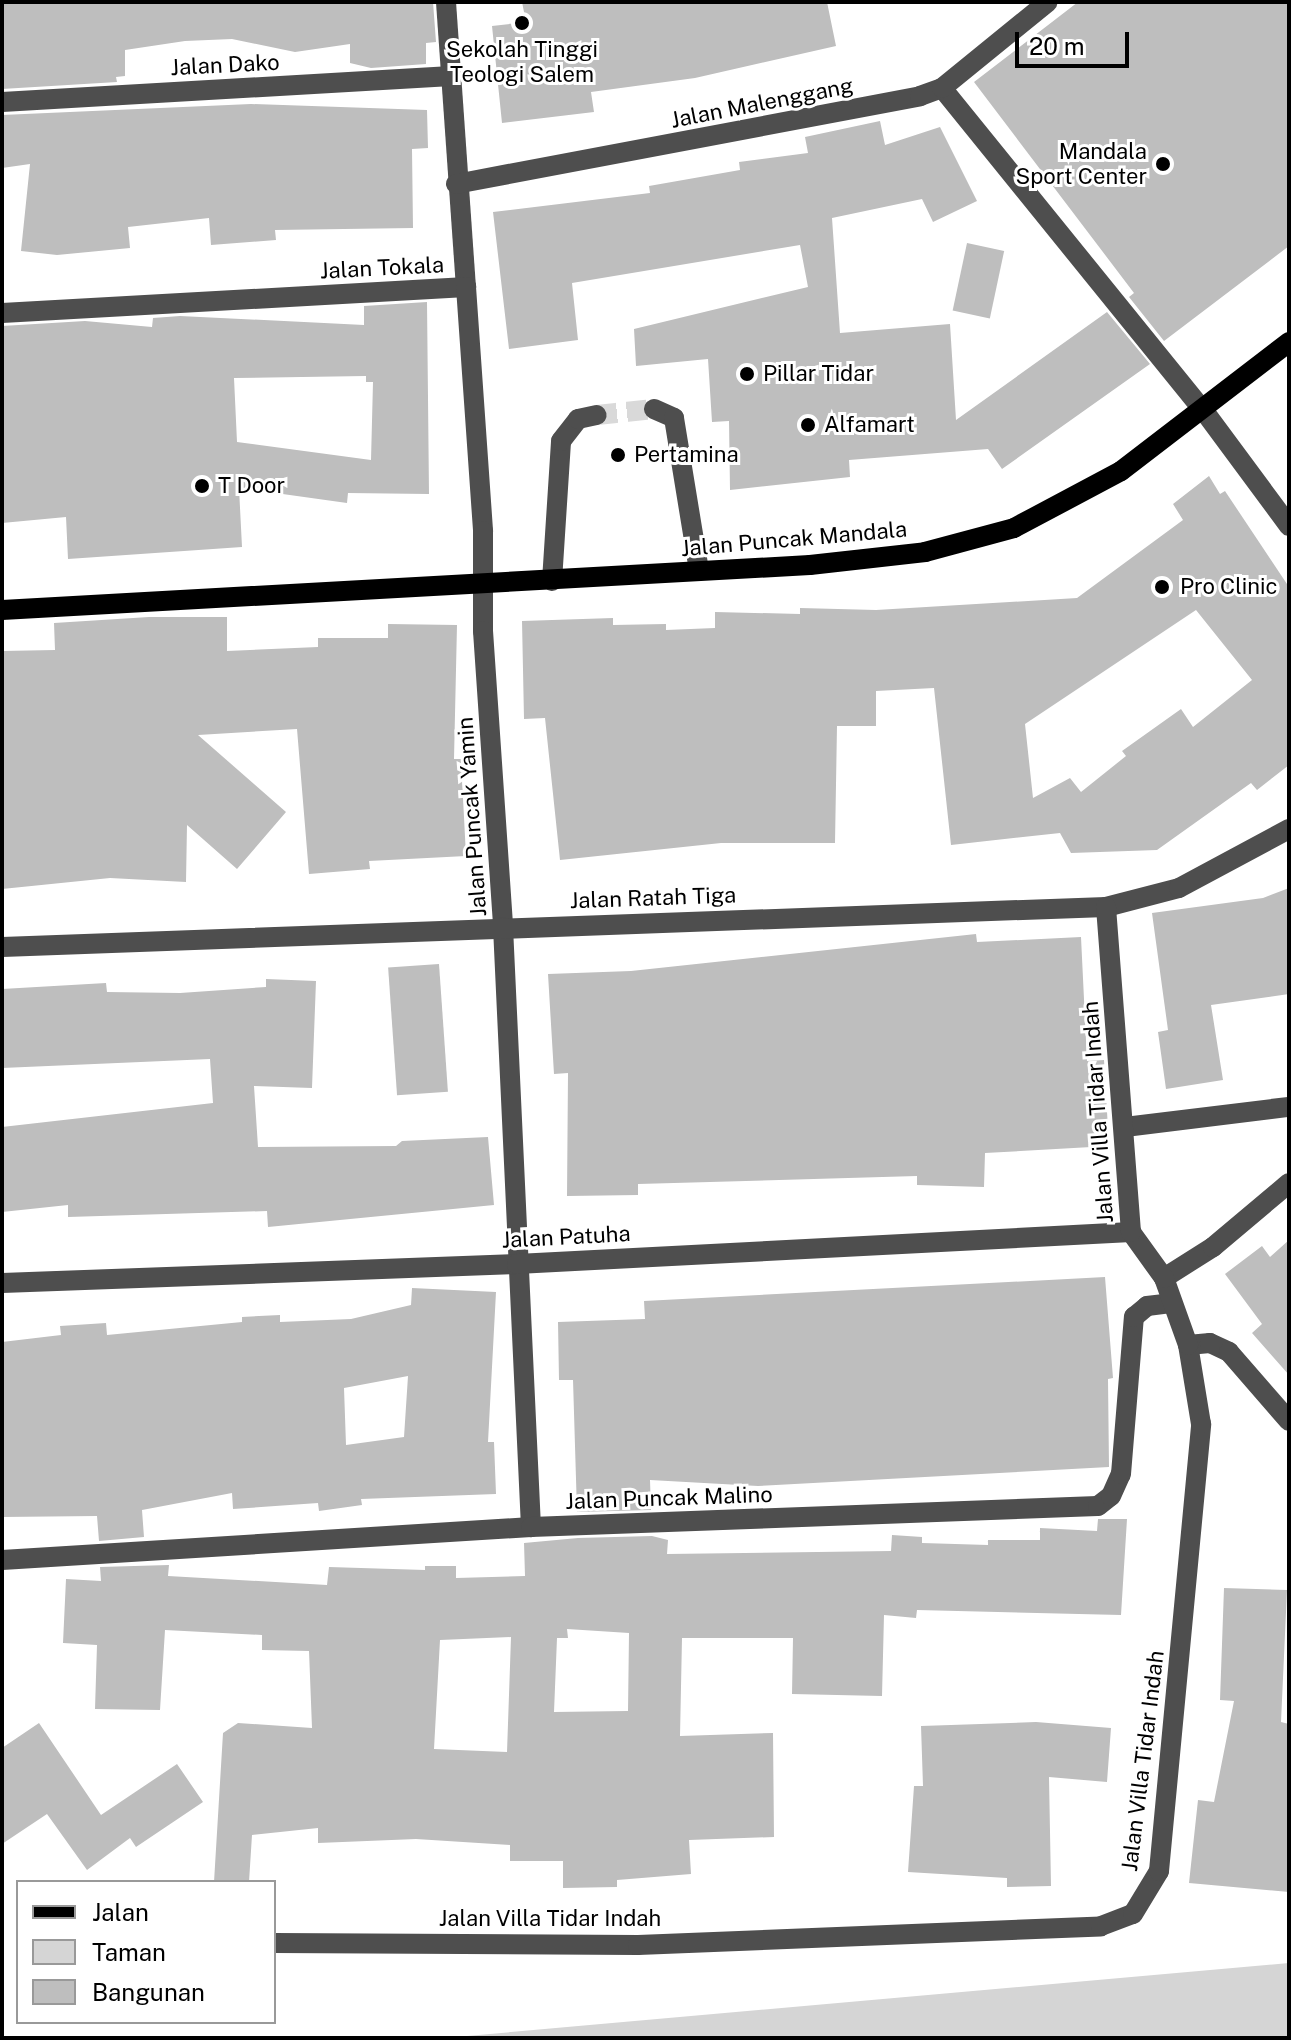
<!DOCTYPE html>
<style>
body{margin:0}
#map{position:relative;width:1291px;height:2040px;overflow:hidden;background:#fff;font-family:"Public Sans",sans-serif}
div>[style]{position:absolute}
.green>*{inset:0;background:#d5d5d5}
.building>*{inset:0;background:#bebebe;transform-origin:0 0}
.minor-tunnel>*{height:20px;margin-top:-10px;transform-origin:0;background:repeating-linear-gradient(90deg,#d9d9d9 0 20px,transparent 0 30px)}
.minor>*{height:20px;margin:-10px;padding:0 10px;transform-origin:10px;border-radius:10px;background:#4e4e4e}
.major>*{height:20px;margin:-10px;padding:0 10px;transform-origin:10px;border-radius:10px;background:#000}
.dots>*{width:22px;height:22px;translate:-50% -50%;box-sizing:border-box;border:4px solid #fff;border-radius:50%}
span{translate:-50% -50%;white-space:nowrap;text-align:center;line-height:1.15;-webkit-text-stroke:6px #fff;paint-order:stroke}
.poi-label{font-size:22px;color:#000}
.right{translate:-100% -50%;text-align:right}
.left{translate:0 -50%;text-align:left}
.street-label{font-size:22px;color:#000}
.frame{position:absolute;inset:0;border:4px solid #000;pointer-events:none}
.legend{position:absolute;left:16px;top:1880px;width:260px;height:144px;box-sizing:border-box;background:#fff;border:2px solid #999;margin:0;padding:10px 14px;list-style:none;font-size:24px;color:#000}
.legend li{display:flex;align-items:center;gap:16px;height:40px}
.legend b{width:40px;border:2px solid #999}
.scale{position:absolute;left:1015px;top:32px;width:114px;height:36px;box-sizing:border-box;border:4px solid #000;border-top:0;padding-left:10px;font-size:24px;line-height:28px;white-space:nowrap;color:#000;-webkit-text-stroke:6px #fff;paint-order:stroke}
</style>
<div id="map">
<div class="green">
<div style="clip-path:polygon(1289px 1963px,1289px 2038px,444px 2038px)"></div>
</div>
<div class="building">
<div style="clip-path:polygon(2px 2px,433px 2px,436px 42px,426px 43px,426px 64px,371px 68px,350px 63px,350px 44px,295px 52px,232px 39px,185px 41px,125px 50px,125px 76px,116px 77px,117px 82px,2px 89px)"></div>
<div style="clip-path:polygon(522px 2px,827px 2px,836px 46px,695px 78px,591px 92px,594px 112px,502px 123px,492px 26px,526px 22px)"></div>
<div style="clip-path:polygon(1078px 2px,1289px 2px,1289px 246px,1164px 341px,1129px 297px,1134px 293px,974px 82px)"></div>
<div style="clip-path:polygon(251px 104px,427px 110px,428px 148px,412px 149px,413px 228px,275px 230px,276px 240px,211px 245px,209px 218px,128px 227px,130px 248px,57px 255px,21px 251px,30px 164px,2px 168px,2px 115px)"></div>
<div style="clip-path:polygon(880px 121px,885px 145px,940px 127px,977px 201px,933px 222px,922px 199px,832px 218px,840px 333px,950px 324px,956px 420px,1107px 312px,1150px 364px,1002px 469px,988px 449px,849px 460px,850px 477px,730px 490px,729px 421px,712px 422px,708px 359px,636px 366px,634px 329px,808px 287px,800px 245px,572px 283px,578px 340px,509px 349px,493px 212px,650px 193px,649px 186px,740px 170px,739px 162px,808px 153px,805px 137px)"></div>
<div style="left:967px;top:243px;width:38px;height:69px;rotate:12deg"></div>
<div style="clip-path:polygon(evenodd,427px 302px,429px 494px,348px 493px,347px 503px,239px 488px,242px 547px,68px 559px,66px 517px,2px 523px,2px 326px,85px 321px,152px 327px,153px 318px,180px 316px,364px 325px,364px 306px,427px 302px,366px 376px,366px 382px,373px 382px,371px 460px,237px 442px,234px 378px,366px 376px)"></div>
<div style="clip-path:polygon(evenodd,1209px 476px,1220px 494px,1225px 491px,1289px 587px,1289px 765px,1257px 790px,1251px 783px,1157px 850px,1071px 853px,1060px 833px,951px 845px,934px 688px,876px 691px,876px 726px,837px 726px,835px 843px,721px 843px,560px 860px,545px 718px,524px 719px,522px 621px,613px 618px,613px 625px,666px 624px,666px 630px,715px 628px,715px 612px,800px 614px,800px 608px,876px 610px,1077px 598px,1183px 520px,1173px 504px,1209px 476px,1196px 610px,1252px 680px,1193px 727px,1181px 709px,1122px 751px,1126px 756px,1081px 792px,1070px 778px,1033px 798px,1025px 724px,1196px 610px)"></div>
<div style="clip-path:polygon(149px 617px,227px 617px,227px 651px,318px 647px,318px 638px,388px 638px,388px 624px,457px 625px,454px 759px,461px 759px,466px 856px,369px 861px,370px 869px,309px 874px,297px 729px,198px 735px,286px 812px,237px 869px,187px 825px,186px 882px,110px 878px,2px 889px,2px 651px,55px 650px,54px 623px)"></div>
<div style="clip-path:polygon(1289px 888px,1289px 994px,1211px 1005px,1223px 1080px,1166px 1089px,1158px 1032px,1168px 1030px,1152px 913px,1263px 898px)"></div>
<div style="clip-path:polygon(976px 934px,977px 942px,1081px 937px,1087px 1061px,1104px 1060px,1109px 1146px,985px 1153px,984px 1187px,917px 1185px,917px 1176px,638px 1184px,638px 1195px,567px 1196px,568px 1073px,554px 1074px,548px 974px,631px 971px)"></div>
<div style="left:439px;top:964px;width:128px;height:51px;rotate:86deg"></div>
<div style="clip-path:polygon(266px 979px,316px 981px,312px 1088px,254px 1086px,258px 1147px,396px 1146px,402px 1141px,488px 1137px,494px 1205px,268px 1227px,267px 1211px,68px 1217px,68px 1205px,2px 1212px,2px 1127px,213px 1103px,210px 1059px,2px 1068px,2px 989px,106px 983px,107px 992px,180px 993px,266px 987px)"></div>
<div style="clip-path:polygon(1289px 1240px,1289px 1375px,1252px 1333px,1262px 1324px,1225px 1274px,1262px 1246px,1270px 1257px)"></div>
<div style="clip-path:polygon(1105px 1277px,1113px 1378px,1108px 1379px,1109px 1467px,758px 1486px,650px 1480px,651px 1510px,577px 1512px,573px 1380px,559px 1380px,558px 1322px,645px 1319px,644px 1301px)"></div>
<div style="clip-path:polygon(evenodd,412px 1288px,496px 1292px,488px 1442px,494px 1442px,496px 1494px,361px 1499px,362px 1505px,319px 1511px,318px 1503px,233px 1509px,232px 1493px,142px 1510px,144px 1537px,99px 1541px,97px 1516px,2px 1517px,2px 1342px,61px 1335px,60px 1326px,106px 1323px,107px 1335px,242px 1322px,242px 1317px,280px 1315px,280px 1322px,351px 1319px,411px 1305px,412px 1288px,408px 1376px,404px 1437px,346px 1445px,344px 1388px,408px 1376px)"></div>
<div style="clip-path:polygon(evenodd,1098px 1519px,1127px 1519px,1121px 1615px,917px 1610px,916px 1618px,884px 1615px,882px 1696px,792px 1694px,793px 1638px,682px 1638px,680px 1736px,773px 1733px,774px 1837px,689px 1840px,691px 1874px,617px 1880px,617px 1887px,563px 1888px,563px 1861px,510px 1861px,510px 1845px,416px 1839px,318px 1843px,318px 1828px,252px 1835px,249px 1882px,214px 1882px,223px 1733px,238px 1723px,312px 1728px,309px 1651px,262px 1650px,262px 1635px,165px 1630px,160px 1710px,95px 1709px,97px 1645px,63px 1643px,66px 1579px,101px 1581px,100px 1567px,169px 1565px,168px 1576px,327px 1585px,329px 1567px,425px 1570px,425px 1566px,456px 1566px,456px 1578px,525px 1576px,524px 1543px,578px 1538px,652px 1536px,668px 1540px,667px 1554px,891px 1551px,892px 1535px,922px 1537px,922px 1543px,988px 1545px,988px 1540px,1040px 1540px,1040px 1528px,1097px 1531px,1098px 1519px,567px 1629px,629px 1633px,628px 1711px,554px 1712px,557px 1638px,568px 1638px,567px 1629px,1098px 1519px,511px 1637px,507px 1752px,434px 1749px,440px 1640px,511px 1637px)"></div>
<div style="clip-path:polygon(1224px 1588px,1287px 1590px,1281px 1722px,1289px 1724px,1289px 1892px,1189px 1883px,1198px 1800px,1214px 1802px,1234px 1701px,1220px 1700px)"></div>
<div style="clip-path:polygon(1036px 1722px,1111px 1728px,1107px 1782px,1049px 1777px,1051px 1886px,1007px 1887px,1007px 1878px,908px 1872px,914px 1786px,923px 1786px,921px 1726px)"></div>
<div style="clip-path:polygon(39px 1723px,101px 1815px,177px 1764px,203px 1802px,136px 1847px,130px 1838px,87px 1870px,47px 1814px,2px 1844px,2px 1748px)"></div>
</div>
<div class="minor-tunnel">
<div style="left:597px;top:415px;width:57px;rotate:-6deg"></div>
</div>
<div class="minor">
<div style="left:446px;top:2px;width:286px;rotate:86deg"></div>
<div style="left:942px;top:88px;width:416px;rotate:51deg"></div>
<div style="left:1204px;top:411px;width:143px;rotate:53.5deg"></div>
<div style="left:2px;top:102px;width:450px;rotate:-3.3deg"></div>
<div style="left:456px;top:184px;width:472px;rotate:-10.7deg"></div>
<div style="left:920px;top:96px;width:23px;rotate:-20deg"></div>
<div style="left:942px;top:88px;width:136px;rotate:-39.1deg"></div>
<div style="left:2px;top:313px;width:465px;rotate:-3.2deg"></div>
<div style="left:466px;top:287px;width:245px;rotate:86deg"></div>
<div style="left:483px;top:531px;width:100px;rotate:90deg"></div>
<div style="left:483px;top:631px;width:297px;rotate:86.1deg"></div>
<div style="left:503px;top:927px;width:601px;rotate:87.33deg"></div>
<div style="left:654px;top:409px;width:22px;rotate:24deg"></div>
<div style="left:674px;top:418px;width:155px;rotate:80.7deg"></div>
<div style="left:552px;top:581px;width:140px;rotate:-86.3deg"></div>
<div style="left:561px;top:441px;width:28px;rotate:-52deg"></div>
<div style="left:578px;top:419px;width:19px;rotate:-12deg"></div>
<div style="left:2px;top:947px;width:1105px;rotate:-2.08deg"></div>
<div style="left:1106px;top:907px;width:75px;rotate:-14.6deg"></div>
<div style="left:1179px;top:888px;width:125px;rotate:-28.2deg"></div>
<div style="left:1125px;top:1127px;width:165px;rotate:-7deg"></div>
<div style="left:1164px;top:1278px;width:58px;rotate:-32.3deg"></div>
<div style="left:1213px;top:1247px;width:99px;rotate:-40.1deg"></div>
<div style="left:2px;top:1283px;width:515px;rotate:-2.11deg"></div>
<div style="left:517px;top:1264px;width:615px;rotate:-2.98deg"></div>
<div style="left:1188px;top:1345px;width:22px;rotate:-5deg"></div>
<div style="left:1210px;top:1343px;width:21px;rotate:25deg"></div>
<div style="left:1229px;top:1352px;width:91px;rotate:49deg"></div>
<div style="left:2px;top:1560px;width:530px;rotate:-3.57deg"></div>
<div style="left:531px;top:1527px;width:567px;rotate:-2.12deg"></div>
<div style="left:1098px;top:1506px;width:16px;rotate:-38deg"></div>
<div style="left:1111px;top:1496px;width:24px;rotate:-66deg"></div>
<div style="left:1121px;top:1474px;width:158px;rotate:-85.3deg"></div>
<div style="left:1134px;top:1317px;width:17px;rotate:-40deg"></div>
<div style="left:1147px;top:1306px;width:24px;rotate:-7deg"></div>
<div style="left:274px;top:1943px;width:364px;rotate:0.3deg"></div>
<div style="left:638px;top:1945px;width:463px;rotate:-2.3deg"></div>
<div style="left:1101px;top:1926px;width:34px;rotate:-21deg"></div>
<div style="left:1133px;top:1914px;width:50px;rotate:-58.8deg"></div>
<div style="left:1159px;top:1871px;width:449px;rotate:-84.6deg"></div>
<div style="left:1201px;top:1424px;width:80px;rotate:-99.3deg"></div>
<div style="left:1188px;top:1345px;width:71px;rotate:-109.7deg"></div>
<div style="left:1164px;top:1278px;width:57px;rotate:-125.7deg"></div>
<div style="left:1131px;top:1232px;width:326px;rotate:-94.4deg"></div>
</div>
<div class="major">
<div style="left:2px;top:610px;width:809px;rotate:-3.19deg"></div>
<div style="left:810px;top:565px;width:116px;rotate:-6.4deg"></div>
<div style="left:925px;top:552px;width:92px;rotate:-15.1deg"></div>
<div style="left:1014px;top:528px;width:121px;rotate:-28deg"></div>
<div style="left:1121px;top:471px;width:212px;rotate:-37.5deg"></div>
</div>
<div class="dots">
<div style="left:522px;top:23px;background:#000"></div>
<div style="left:1163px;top:164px;background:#000"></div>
<div style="left:747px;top:374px;background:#000"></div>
<div style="left:808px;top:425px;background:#000"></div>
<div style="left:618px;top:455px;background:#000"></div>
<div style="left:202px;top:486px;background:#000"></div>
<div style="left:1162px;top:587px;background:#000"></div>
</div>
<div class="poi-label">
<span style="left:522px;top:62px">Sekolah Tinggi<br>Teologi Salem</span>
<span class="right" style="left:1147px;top:164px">Mandala<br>Sport Center</span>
<span class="left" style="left:763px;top:374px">Pillar Tidar</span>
<span class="left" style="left:824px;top:425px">Alfamart</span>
<span class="left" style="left:634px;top:455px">Pertamina</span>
<span class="left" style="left:218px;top:486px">T Door</span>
<span class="left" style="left:1180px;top:587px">Pro Clinic</span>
</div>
<div class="street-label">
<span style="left:225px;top:65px;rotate:-3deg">Jalan Dako</span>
<span style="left:762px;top:103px;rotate:-11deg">Jalan Malenggang</span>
<span style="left:382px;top:268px;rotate:-3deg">Jalan Tokala</span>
<span style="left:794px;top:539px;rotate:-5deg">Jalan Puncak Mandala</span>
<span style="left:472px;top:817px;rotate:-94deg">Jalan Puncak Yamin</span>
<span style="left:653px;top:898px;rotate:-2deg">Jalan Ratah Tiga</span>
<span style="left:1098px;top:1112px;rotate:-94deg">Jalan Villa Tidar Indah</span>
<span style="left:566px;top:1237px;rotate:-3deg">Jalan Patuha</span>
<span style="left:669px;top:1498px;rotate:-2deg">Jalan Puncak Malino</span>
<span style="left:1143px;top:1761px;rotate:-83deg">Jalan Villa Tidar Indah</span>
<span style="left:550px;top:1919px">Jalan Villa Tidar Indah</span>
</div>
<div class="frame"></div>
<ul class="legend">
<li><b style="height:10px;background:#000"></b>Jalan</li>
<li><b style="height:22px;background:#d5d5d5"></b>Taman</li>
<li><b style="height:22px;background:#bebebe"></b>Bangunan</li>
</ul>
<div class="scale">20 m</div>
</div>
